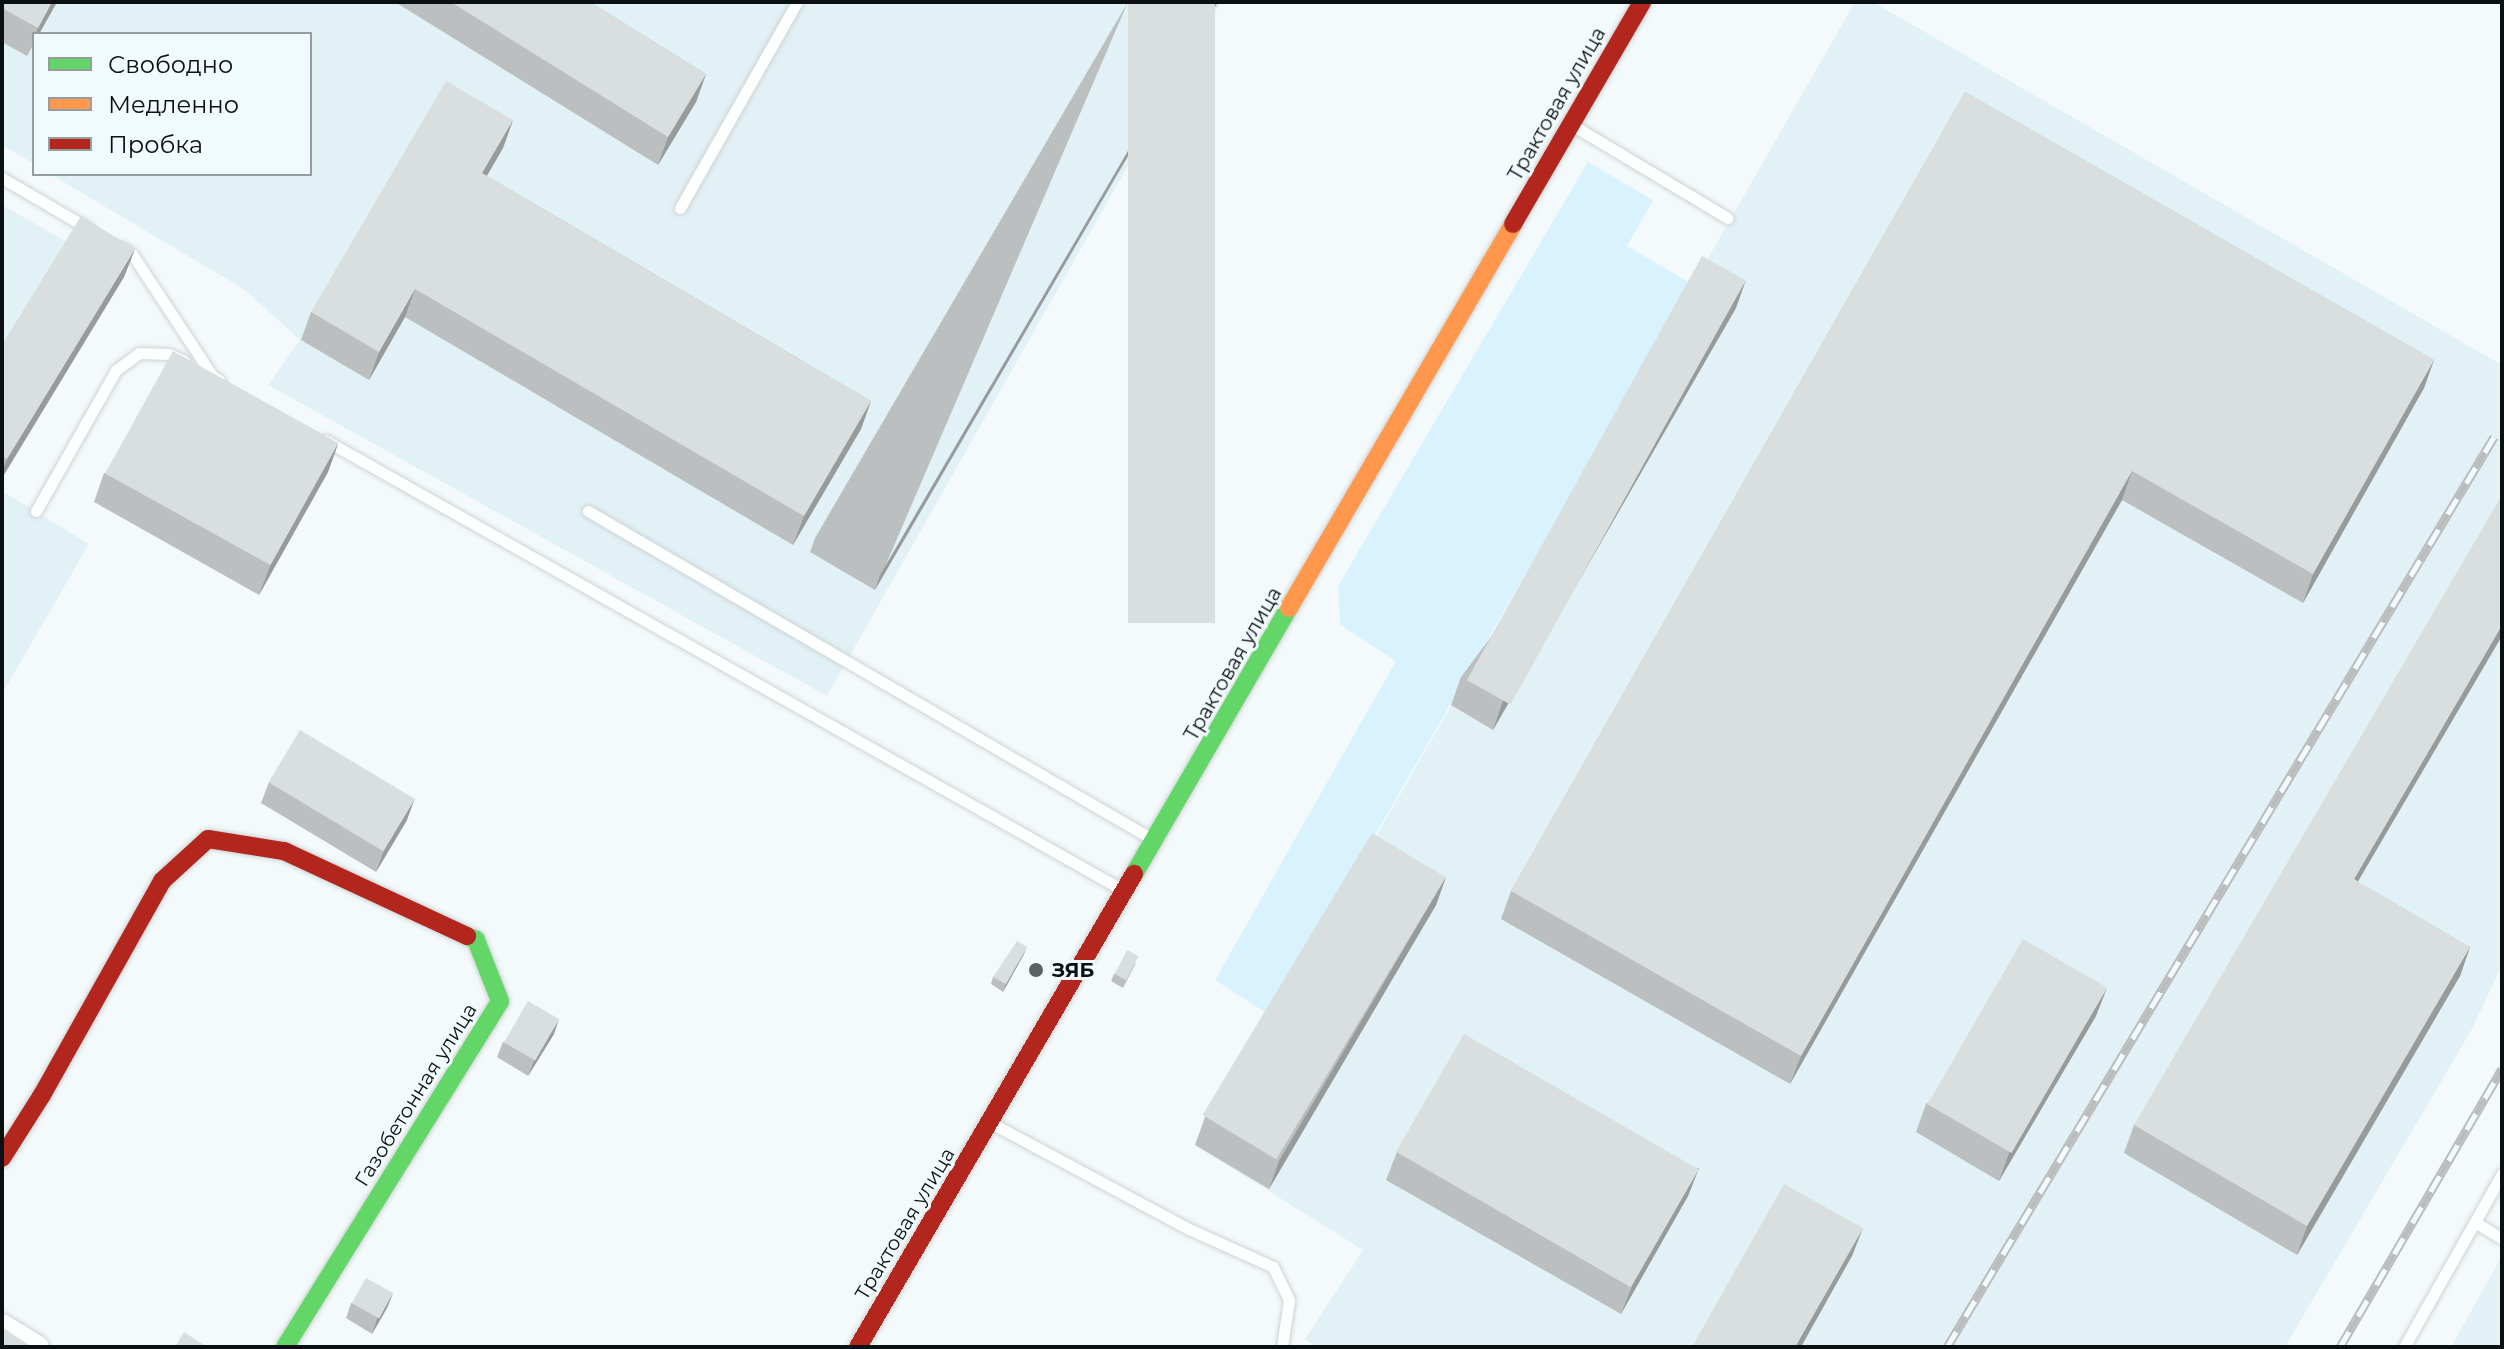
<!DOCTYPE html>
<meta charset="utf-8">
<style>
body{margin:0}
#map{position:relative;width:2504px;height:1349px;overflow:hidden;background:#f4fafb;font-family:Montserrat,sans-serif}
div>[style]{position:absolute}
.built>*{inset:0;background:#e2f1f6}
.green>*{inset:0;background:#d8f3fd}
.roads{filter:drop-shadow(0 0 2px #ced3d4) drop-shadow(0 0 2px #ced3d4)}
.lane>*{height:11px;margin:-5.5px;padding:0 5.5px;transform-origin:5.5px;border-radius:5.5px;background:#fdfefe}
.street>*{height:22px;margin:-11px;padding:0 11px;transform-origin:11px;border-radius:11px;background:#fdfefe}
.fast>*{height:18px;margin:-9px;padding:0 9px;transform-origin:9px;border-radius:9px;background:#63d668}
.slow>*{height:18px;margin:-9px;padding:0 9px;transform-origin:9px;border-radius:9px;background:#ff974d}
.jam>*{height:18px;margin:-9px;padding:0 9px;transform-origin:9px;border-radius:9px;background:#b3261e}
.rail>*{height:9px;margin-top:-4.5px;transform-origin:0;background:repeating-linear-gradient(90deg,#f1fbfe 0 18px,#babcbd 0 36px);box-sizing:border-box;border-block:2px solid #babcbd}
.wall>*{inset:0;background:#bbbfc0}
.shaded-wall>*{inset:0;background:#989b9c}
.building>*{inset:0;background:#d9dedf;transform-origin:0 0}
.dots>*{width:22px;height:22px;translate:-50% -50%;box-sizing:border-box;border:4px solid #f1fbfe;border-radius:50%}
span{translate:-50% -50%;white-space:nowrap;text-align:center;line-height:1.15;-webkit-text-stroke:6px #f1fbfe;paint-order:stroke}
.street-label{font-size:20px;color:#0b1012}
.poi-label{font-size:20px;color:#0b1012;font-weight:700}
.left{translate:0 -50%;text-align:left}
.frame{position:absolute;inset:0;border:4px solid #0b1012;pointer-events:none}
.legend{position:absolute;left:32px;top:32px;width:280px;height:144px;box-sizing:border-box;background:#f1fbfe;border:2px solid #959da0;margin:0;padding:10px 14px;list-style:none;font-size:24px;color:#0b1012}
.legend li{display:flex;align-items:center;gap:16px;height:40px}
.legend b{width:40px;border:2px solid #959da0}
</style>
<div id="map">
<div class="built">
<div style="clip-path:polygon(2px 2px,1221px 2px,827px 696px,268px 385px,300px 340px,245px 290px,50px 174px,310px 174px,310px 34px,34px 34px,34px 164px,2px 145px)"></div>
<div style="clip-path:polygon(1855px 2px,1873px 2px,2502px 365px,2502px 965px,2472px 1029px,2285px 1347px,1317px 1347px,1305px 1339px,1363px 1250px,1195px 1145px,1362px 861px)"></div>
<div style="clip-path:polygon(2px 205px,71px 244px,2px 357px)"></div>
<div style="clip-path:polygon(2px 491px,89px 544px,2px 694px)"></div>
<div style="clip-path:polygon(2502px 1256px,2502px 1347px,2451px 1347px)"></div>
</div>
<div class="green">
<div style="clip-path:polygon(1588px 162px,1653px 200px,1627px 246px,1692px 284px,1271px 1016px,1215px 980px,1396px 661px,1340px 625px,1338px 586px)"></div>
</div>
<div class="roads">
<div class="lane">
<div style="left:1574px;top:126px;width:179px;rotate:30.9deg"></div>
<div style="left:2px;top:178px;width:101px;rotate:30.4deg"></div>
<div style="left:680px;top:208px;width:237px;rotate:-60.4deg"></div>
<div style="left:121px;top:247px;width:13px;rotate:32deg"></div>
<div style="left:132px;top:254px;width:147px;rotate:56.6deg"></div>
<div style="left:213px;top:377px;width:7px;rotate:27deg"></div>
<div style="left:325px;top:440px;width:914px;rotate:29.43deg"></div>
<div style="left:36px;top:511px;width:162px;rotate:-60.4deg"></div>
<div style="left:116px;top:370px;width:29px;rotate:-36deg"></div>
<div style="left:139px;top:353px;width:30px;rotate:2deg"></div>
<div style="left:169px;top:354px;width:17px;rotate:25deg"></div>
<div style="left:588px;top:511px;width:652px;rotate:30.18deg"></div>
<div style="left:991px;top:1123px;width:225px;rotate:28.2deg"></div>
<div style="left:1189px;top:1229px;width:92px;rotate:24.3deg"></div>
<div style="left:1273px;top:1267px;width:37px;rotate:64deg"></div>
<div style="left:1289px;top:1300px;width:48px;rotate:98.5deg"></div>
<div style="left:2475px;top:1222px;width:32px;rotate:32deg"></div>
<div style="left:2404px;top:1347px;width:199px;rotate:-60.5deg"></div>
</div>
<div class="street">
<div style="left:2px;top:1325px;width:42px;rotate:31.4deg"></div>
</div>
<div class="fast">
<div style="left:1134px;top:874px;width:308px;rotate:-59.8deg"></div>
<div style="left:285px;top:1347px;width:407px;rotate:-58.1deg"></div>
<div style="left:500px;top:1001px;width:66px;rotate:-111.5deg"></div>
<div style="left:476px;top:940px;width:10px;rotate:-156deg"></div>
</div>
<div class="slow">
<div style="left:1289px;top:608px;width:445px;rotate:-59.7deg"></div>
</div>
<div class="jam">
<div style="left:1513px;top:224px;width:257px;rotate:-59.8deg"></div>
<div style="left:2px;top:1158px;width:75px;rotate:-57.6deg"></div>
<div style="left:42px;top:1095px;width:245px;rotate:-60.7deg"></div>
<div style="left:162px;top:881px;width:62px;rotate:-42.4deg"></div>
<div style="left:208px;top:839px;width:77px;rotate:9deg"></div>
<div style="left:284px;top:851px;width:202px;rotate:24.9deg"></div>
<div style="left:858px;top:1347px;width:548px;rotate:-59.74deg"></div>
</div>
</div>
<div class="rail">
<div style="left:1947px;top:1347px;width:1062px;rotate:-58.99deg"></div>
<div style="left:2340px;top:1347px;width:322px;rotate:-59.8deg"></div>
</div>
<div class="wall">
<div style="clip-path:polygon(2px 2px,57px 2px,39px 34px,34px 34px,34px 44px,27px 56px,2px 42px)"></div>
<div style="clip-path:polygon(395px 2px,590px 2px,706px 74px,696px 102px,658px 165px)"></div>
<div style="clip-path:polygon(1128px 2px,875px 590px,810px 552px,815px 538px)"></div>
<div style="clip-path:polygon(1965px 92px,2434px 360px,2424px 388px,2303px 603px,2122px 500px,1790px 1084px,1501px 919px,1511px 891px)"></div>
<div style="clip-path:polygon(513px 120px,503px 148px,487px 176px,871px 401px,861px 429px,793px 545px,405px 317px,369px 380px,301px 340px,311px 312px)"></div>
<div style="clip-path:polygon(135px 249px,124px 277px,2px 478px,2px 345px)"></div>
<div style="clip-path:polygon(1736px 308px,1493px 730px,1451px 705px,1461px 677px)"></div>
<div style="clip-path:polygon(338px 444px,328px 472px,259px 595px,94px 502px,104px 473px)"></div>
<div style="clip-path:polygon(269px 782px,407px 820px,376px 872px,261px 803px)"></div>
<div style="clip-path:polygon(1446px 877px,1436px 905px,1269px 1189px,1195px 1145px,1205px 1117px)"></div>
<div style="clip-path:polygon(2358px 882px,2470px 947px,2460px 976px,2297px 1255px,2124px 1153px,2134px 1125px)"></div>
<div style="clip-path:polygon(1024px 954px,1003px 992px,991px 984px,993px 977px)"></div>
<div style="clip-path:polygon(1136px 963px,1123px 988px,1111px 981px,1114px 974px)"></div>
<div style="clip-path:polygon(2096px 1016px,1999px 1181px,1916px 1132px,1926px 1104px)"></div>
<div style="clip-path:polygon(554px 1034px,528px 1076px,497px 1057px,503px 1042px)"></div>
<div style="clip-path:polygon(1397px 1152px,1699px 1168px,1688px 1196px,1621px 1314px,1386px 1180px)"></div>
<div style="clip-path:polygon(393px 1293px,387px 1308px,372px 1334px,346px 1318px,351px 1303px)"></div>
</div>
<div class="shaded-wall">
<div style="clip-path:polygon(52px 2px,57px 2px,39px 34px,35px 34px)"></div>
<div style="clip-path:polygon(1215px 2px,1218px 2px,875px 590px,880px 575px)"></div>
<div style="clip-path:polygon(706px 74px,696px 102px,658px 165px,668px 137px)"></div>
<div style="clip-path:polygon(513px 120px,503px 148px,472px 201px,482px 173px)"></div>
<div style="clip-path:polygon(135px 249px,124px 277px,2px 478px,2px 472px,7px 459px)"></div>
<div style="clip-path:polygon(1746px 280px,1736px 308px,1493px 730px,1503px 701px)"></div>
<div style="clip-path:polygon(415px 289px,405px 317px,369px 380px,379px 352px)"></div>
<div style="clip-path:polygon(2434px 360px,2424px 388px,2303px 603px,2313px 574px)"></div>
<div style="clip-path:polygon(871px 401px,861px 429px,793px 545px,804px 516px)"></div>
<div style="clip-path:polygon(338px 444px,328px 472px,259px 595px,270px 566px)"></div>
<div style="clip-path:polygon(2132px 471px,2122px 500px,1790px 1084px,1801px 1056px)"></div>
<div style="clip-path:polygon(2502px 625px,2502px 636px,2343px 907px,2354px 879px)"></div>
<div style="clip-path:polygon(415px 798px,407px 820px,376px 872px,384px 850px)"></div>
<div style="clip-path:polygon(1446px 877px,1436px 905px,1269px 1189px,1279px 1161px)"></div>
<div style="clip-path:polygon(1027px 947px,1024px 954px,1003px 992px,1006px 984px)"></div>
<div style="clip-path:polygon(2470px 947px,2460px 976px,2297px 1255px,2307px 1226px)"></div>
<div style="clip-path:polygon(2107px 988px,2096px 1016px,1999px 1181px,2009px 1153px)"></div>
<div style="clip-path:polygon(559px 1019px,554px 1034px,528px 1076px,534px 1061px)"></div>
<div style="clip-path:polygon(1699px 1168px,1688px 1196px,1621px 1314px,1632px 1286px)"></div>
<div style="clip-path:polygon(1863px 1228px,1852px 1256px,1801px 1347px,1795px 1347px)"></div>
<div style="clip-path:polygon(393px 1293px,387px 1308px,372px 1334px,377px 1319px)"></div>
</div>
<div class="building">
<div style="clip-path:polygon(2px 2px,52px 2px,38px 28px,2px 8px)"></div>
<div style="clip-path:polygon(451px 2px,590px 2px,706px 74px,668px 137px)"></div>
<div style="left:1128px;top:2px;width:87px;height:621px"></div>
<div style="clip-path:polygon(446px 81px,513px 120px,482px 173px,871px 401px,804px 516px,415px 289px,379px 352px,311px 312px)"></div>
<div style="clip-path:polygon(1965px 92px,2434px 360px,2313px 574px,2132px 471px,1801px 1056px,1511px 891px)"></div>
<div style="clip-path:polygon(81px 216px,135px 249px,7px 459px,2px 456px,2px 345px)"></div>
<div style="left:1702px;top:256px;width:50px;height:485px;rotate:29deg"></div>
<div style="left:173px;top:351px;width:189px;height:140px;rotate:29deg"></div>
<div style="clip-path:polygon(2502px 495px,2502px 625px,2354px 879px,2470px 947px,2307px 1226px,2134px 1125px)"></div>
<div style="left:300px;top:730px;width:134px;height:61px;rotate:31deg"></div>
<div style="left:1372px;top:833px;width:86px;height:329px;rotate:31deg"></div>
<div style="left:2023px;top:939px;width:97px;height:191px;rotate:30deg"></div>
<div style="clip-path:polygon(1017px 941px,1027px 947px,1006px 984px,993px 977px)"></div>
<div style="left:1127px;top:950px;width:13px;height:27px;rotate:27deg"></div>
<div style="left:528px;top:1001px;width:36px;height:48px;rotate:30deg"></div>
<div style="left:1464px;top:1034px;width:271px;height:136px;rotate:30deg"></div>
<div style="clip-path:polygon(1784px 1184px,1863px 1228px,1795px 1347px,1692px 1347px)"></div>
<div style="left:366px;top:1278px;width:31px;height:29px;rotate:29deg"></div>
<div style="clip-path:polygon(2px 1327px,32px 1347px,2px 1347px)"></div>
<div style="clip-path:polygon(184px 1332px,207px 1347px,175px 1347px)"></div>
</div>
<div class="dots">
<div style="left:1036px;top:970px;background:#5d6264"></div>
</div>
<div class="street-label">
<span style="left:1557px;top:104px;rotate:-60deg">Трактовая улица</span>
<span style="left:1233px;top:664px;rotate:-60deg">Трактовая улица</span>
<span style="left:416px;top:1095px;rotate:-58deg">Газобетонная улица</span>
<span style="left:905px;top:1224px;rotate:-59deg">Трактовая улица</span>
</div>
<div class="poi-label">
<span class="left" style="left:1052px;top:970px">ЗЯБ</span>
</div>
<div class="frame"></div>
<ul class="legend">
<li><b style="height:10px;background:#63d668"></b>Свободно</li>
<li><b style="height:10px;background:#ff974d"></b>Медленно</li>
<li><b style="height:10px;background:#b3261e"></b>Пробка</li>
</ul>
</div>
